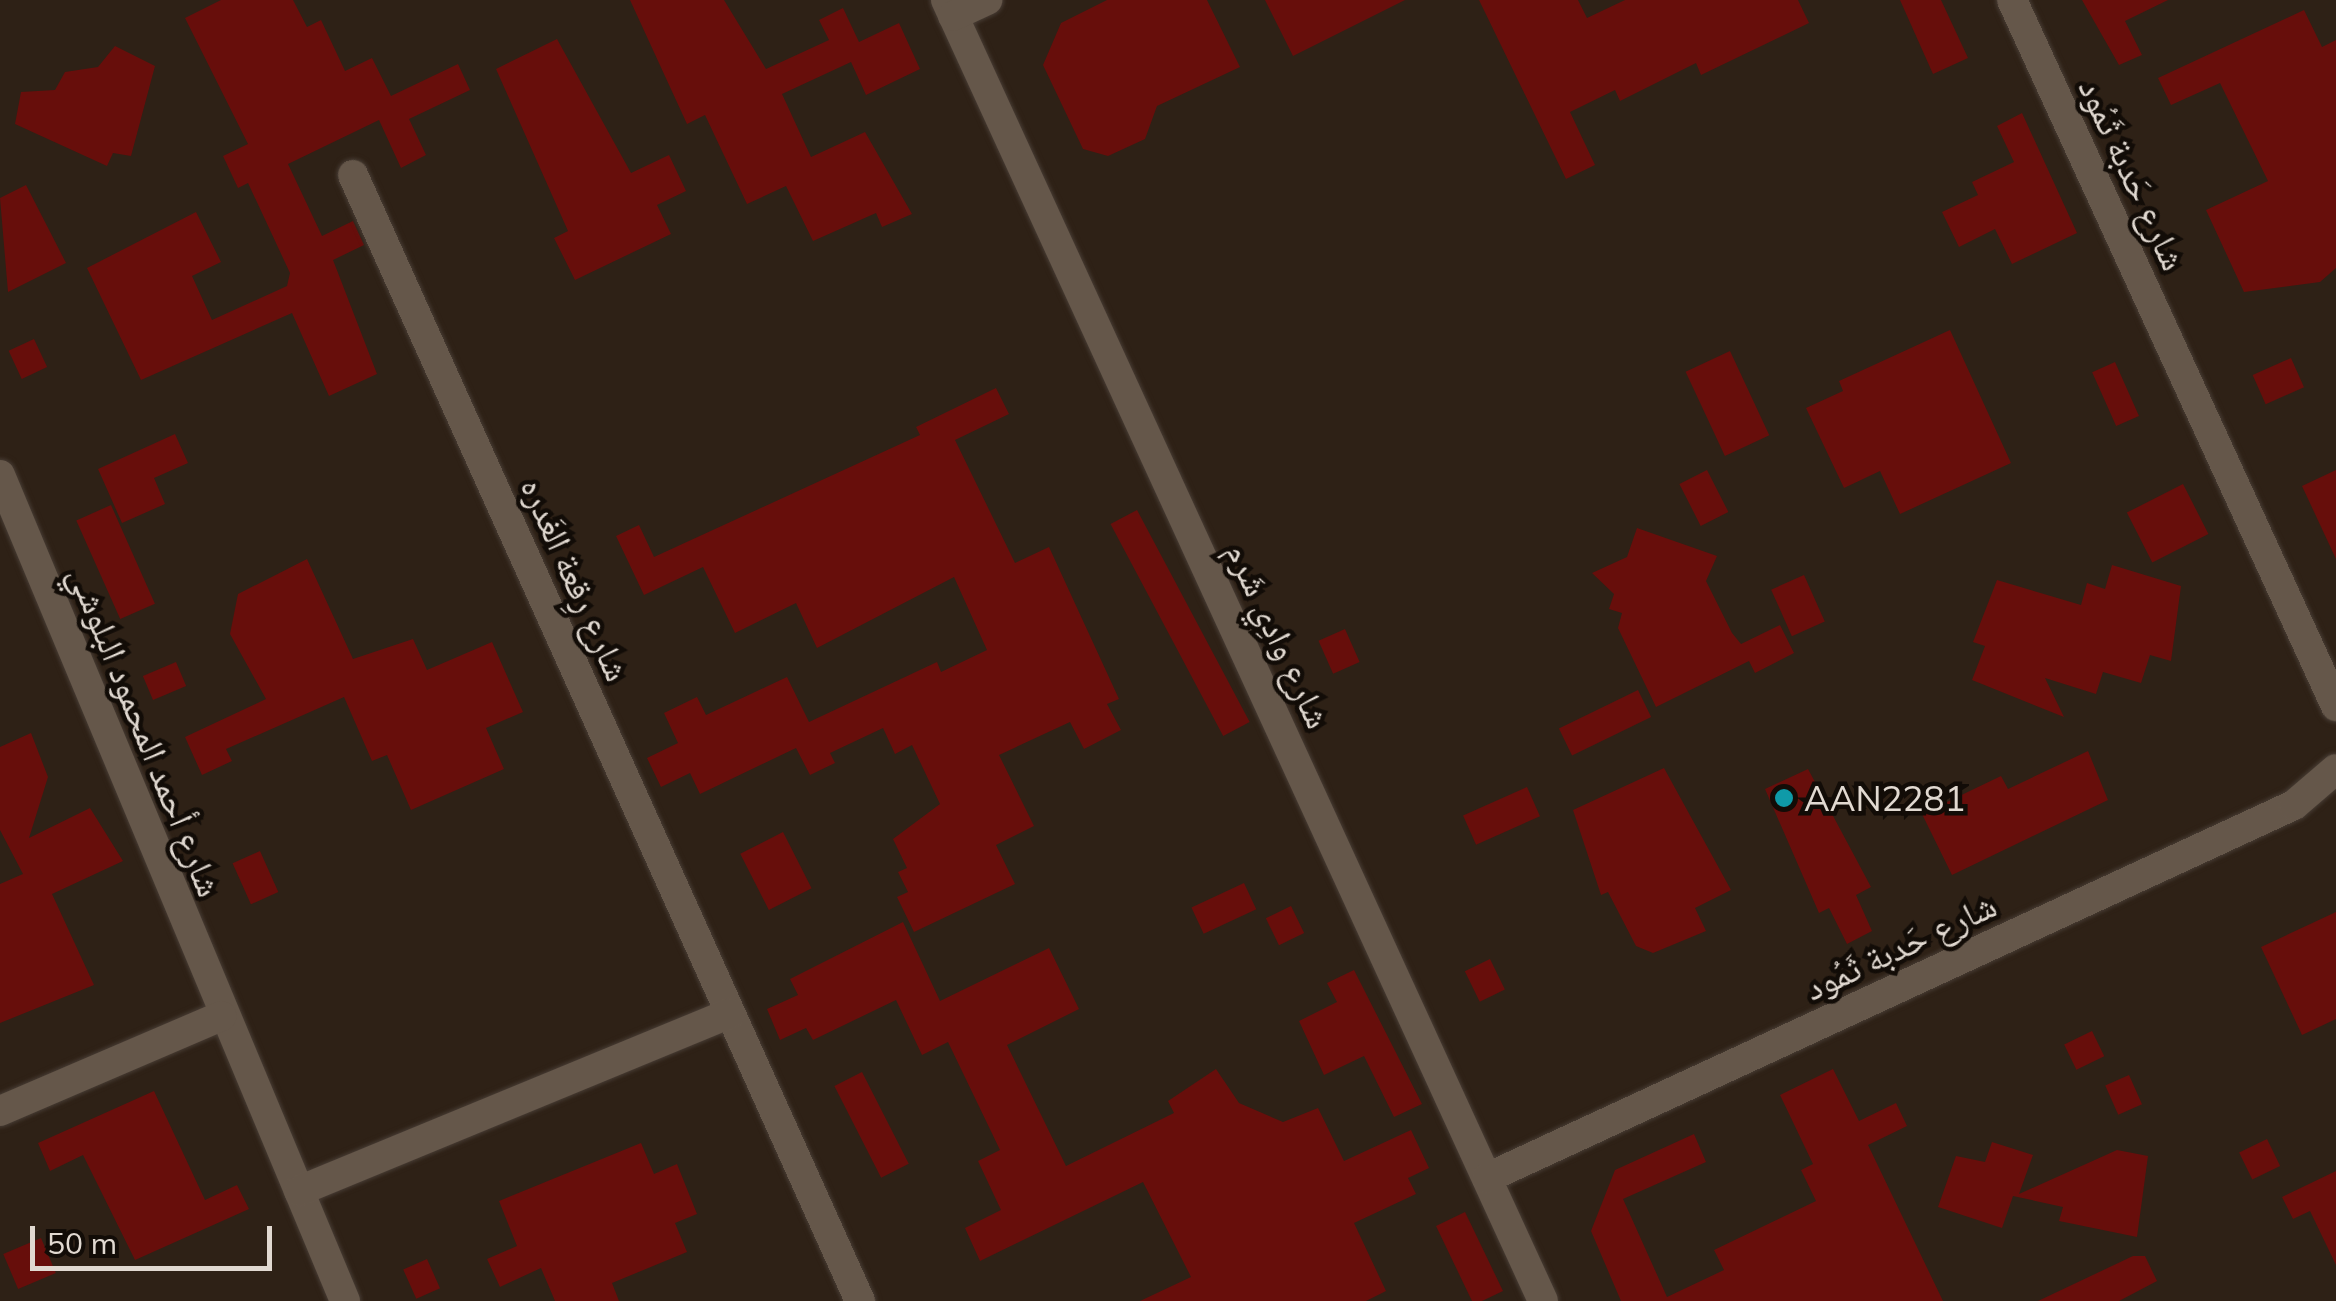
<!DOCTYPE html>
<meta charset="utf-8">
<style>
body{margin:0}
#map{position:relative;width:2336px;height:1301px;overflow:hidden;background:#2e2116;font-family:Mulish,"Noto Naskh Arabic",sans-serif}
div>[style]{position:absolute}
.building>*{inset:0;background:#670e0b;transform-origin:0 0}
.roads{filter:drop-shadow(0 0 2px #473c34) drop-shadow(0 0 2px #473c34)}
.minor>*{height:30px;margin:-15px;padding:0 15px;transform-origin:15px;border-radius:15px;background:#65574a}
.dots>*{width:28px;height:28px;translate:-50% -50%;box-sizing:border-box;border:5px solid #120c07;border-radius:50%}
span{translate:-50% -50%;white-space:nowrap;text-align:center;line-height:1.15;-webkit-text-stroke:9px #120c07;paint-order:stroke}
.street-label{font-size:35px;color:#e1d9d1}
.poi-label{font-size:35px;color:#e1d9d1}
.left{translate:0 -50%;text-align:left}
.scale{position:absolute;left:30px;top:1226px;width:242px;height:45px;box-sizing:border-box;border:5px solid #e1d9d1;border-top:0;padding-left:12px;font-size:30px;line-height:35px;white-space:nowrap;color:#e1d9d1;-webkit-text-stroke:8px #120c07;paint-order:stroke}
</style>
<div id="map">
<div class="building">
<div style="clip-path:polygon(221px 0,293px 0,307px 27px,321px 20px,345px 71px,372px 58px,391px 96px,458px 64px,470px 90px,409px 119px,426px 155px,401px 168px,379px 120px,288px 164px,322px 236px,353px 221px,364px 245px,333px 260px,377px 374px,329px 396px,292px 313px,141px 380px,87px 268px,196px 212px,221px 262px,192px 276px,212px 320px,287px 286px,290px 273px,248px 183px,238px 188px,223px 156px,248px 144px,185px 18px)"></div>
<div style="clip-path:polygon(630px 0,724px 0,766px 69px,829px 40px,819px 20px,843px 8px,859px 42px,899px 23px,920px 69px,866px 95px,851px 62px,782px 94px,811px 157px,865px 132px,912px 214px,882px 227px,876px 213px,813px 241px,786px 186px,747px 204px,705px 115px,687px 124px)"></div>
<div style="clip-path:polygon(1107px 0,1207px 0,1240px 67px,1157px 106px,1145px 139px,1108px 156px,1083px 149px,1043px 65px,1061px 23px)"></div>
<div style="clip-path:polygon(1265px 0,1405px 0,1293px 56px)"></div>
<div style="clip-path:polygon(1479px 0,1578px 0,1587px 18px,1625px 0,1798px 0,1809px 23px,1701px 75px,1696px 63px,1620px 101px,1615px 90px,1570px 112px,1595px 165px,1566px 179px)"></div>
<div style="clip-path:polygon(1900px 0,1941px 0,1968px 58px,1933px 74px)"></div>
<div style="clip-path:polygon(2082px 0,2168px 0,2125px 21px,2142px 55px,2119px 65px)"></div>
<div style="clip-path:polygon(2304px 10px,2322px 47px,2336px 40px,2336px 268px,2320px 282px,2244px 292px,2206px 210px,2268px 181px,2220px 83px,2171px 105px,2158px 78px)"></div>
<div style="clip-path:polygon(557px 39px,631px 173px,669px 155px,686px 191px,657px 205px,671px 234px,575px 280px,554px 238px,568px 231px,496px 69px)"></div>
<div style="clip-path:polygon(115px 46px,155px 66px,131px 156px,113px 153px,107px 166px,15px 124px,21px 92px,55px 90px,65px 72px,98px 67px)"></div>
<div style="clip-path:polygon(2022px 113px,2077px 233px,2012px 264px,1995px 229px,1959px 247px,1942px 212px,1978px 195px,1972px 182px,2014px 162px,1997px 126px)"></div>
<div style="clip-path:polygon(26px 185px,66px 263px,8px 292px,0 198px)"></div>
<div style="clip-path:polygon(1950px 330px,2011px 463px,1900px 514px,1880px 471px,1844px 488px,1806px 408px,1843px 391px,1839px 381px)"></div>
<div style="left:34px;top:339px;width:31px;height:28px;rotate:65deg"></div>
<div style="left:1730px;top:351px;width:93px;height:49px;rotate:65deg"></div>
<div style="left:2291px;top:358px;width:32px;height:42px;rotate:66deg"></div>
<div style="left:2115px;top:362px;width:59px;height:25px;rotate:66deg"></div>
<div style="clip-path:polygon(996px 388px,1009px 414px,955px 440px,1015px 563px,1049px 547px,1119px 699px,1107px 704px,1121px 730px,1084px 749px,1070px 722px,999px 755px,1034px 826px,996px 845px,1015px 884px,914px 932px,897px 897px,908px 892px,898px 872px,907px 868px,893px 839px,940px 804px,912px 745px,895px 754px,883px 728px,830px 753px,835px 763px,810px 775px,796px 748px,700px 794px,690px 773px,661px 787px,647px 758px,678px 743px,664px 713px,697px 697px,706px 715px,787px 677px,809px 722px,937px 662px,941px 672px,987px 650px,954px 577px,817px 648px,796px 603px,735px 633px,703px 567px,644px 595px,616px 536px,639px 525px,654px 557px,920px 435px,916px 427px)"></div>
<div style="clip-path:polygon(175px 434px,188px 463px,154px 478px,165px 504px,122px 523px,98px 469px)"></div>
<div style="left:1707px;top:470px;width:47px;height:31px;rotate:63deg"></div>
<div style="clip-path:polygon(2336px 470px,2336px 559px,2302px 486px)"></div>
<div style="left:2183px;top:484px;width:56px;height:63px;rotate:63deg"></div>
<div style="left:111px;top:505px;width:108px;height:38px;rotate:66deg"></div>
<div style="left:1137px;top:510px;width:240px;height:30px;rotate:62deg"></div>
<div style="clip-path:polygon(1637px 528px,1717px 556px,1706px 581px,1732px 633px,1741px 644px,1780px 625px,1794px 653px,1755px 673px,1749px 661px,1656px 707px,1618px 628px,1622px 613px,1609px 609px,1614px 594px,1592px 573px,1627px 557px)"></div>
<div style="clip-path:polygon(307px 559px,353px 659px,413px 639px,427px 670px,492px 642px,523px 712px,486px 728px,504px 769px,411px 810px,387px 755px,372px 761px,344px 697px,226px 749px,232px 761px,202px 775px,185px 737px,266px 699px,230px 634px,238px 594px)"></div>
<div style="clip-path:polygon(2112px 565px,2181px 586px,2171px 661px,2150px 655px,2141px 683px,2103px 672px,2096px 694px,2045px 678px,2064px 717px,1972px 680px,1985px 646px,1973px 642px,1997px 580px,2081px 605px,2087px 583px,2105px 589px)"></div>
<div style="left:1804px;top:575px;width:51px;height:36px;rotate:66deg"></div>
<div style="left:1345px;top:629px;width:36px;height:29px;rotate:66deg"></div>
<div style="left:176px;top:662px;width:26px;height:36px;rotate:67deg"></div>
<div style="left:1638px;top:690px;width:30px;height:88px;rotate:64deg"></div>
<div style="clip-path:polygon(31px 733px,48px 777px,29px 838px,90px 808px,123px 861px,52px 894px,94px 985px,0 1023px,0 884px,23px 874px,0 830px,0 747px)"></div>
<div style="clip-path:polygon(2088px 751px,2108px 800px,1952px 875px,1922px 814px,2001px 776px,2008px 789px)"></div>
<div style="clip-path:polygon(1664px 768px,1731px 890px,1695px 908px,1706px 931px,1653px 953px,1636px 946px,1608px 892px,1601px 895px,1573px 810px)"></div>
<div style="clip-path:polygon(1808px 769px,1871px 887px,1856px 895px,1872px 931px,1847px 944px,1829px 908px,1819px 913px,1765px 789px)"></div>
<div style="left:1527px;top:787px;width:32px;height:70px;rotate:66deg"></div>
<div style="left:783px;top:832px;width:63px;height:48px;rotate:63deg"></div>
<div style="left:260px;top:851px;width:45px;height:30px;rotate:66deg"></div>
<div style="left:1244px;top:883px;width:29px;height:58px;rotate:65deg"></div>
<div style="left:1291px;top:906px;width:30px;height:28px;rotate:64deg"></div>
<div style="clip-path:polygon(2336px 912px,2336px 1019px,2302px 1035px,2261px 947px)"></div>
<div style="clip-path:polygon(903px 922px,940px 1001px,1049px 948px,1079px 1009px,1007px 1045px,1066px 1166px,1174px 1113px,1168px 1101px,1216px 1069px,1239px 1103px,1283px 1122px,1318px 1108px,1344px 1161px,1411px 1130px,1429px 1168px,1408px 1178px,1416px 1194px,1354px 1223px,1386px 1291px,1366px 1301px,1140px 1301px,1191px 1277px,1143px 1182px,980px 1261px,965px 1228px,1001px 1210px,978px 1161px,1000px 1150px,948px 1042px,922px 1055px,896px 1000px,813px 1040px,806px 1028px,780px 1040px,767px 1009px,798px 995px,790px 979px)"></div>
<div style="left:1490px;top:959px;width:34px;height:28px;rotate:64deg"></div>
<div style="clip-path:polygon(1354px 970px,1422px 1104px,1394px 1117px,1364px 1056px,1324px 1075px,1299px 1021px,1337px 1002px,1327px 983px)"></div>
<div style="left:2092px;top:1031px;width:28px;height:31px;rotate:64deg"></div>
<div style="clip-path:polygon(1833px 1069px,1859px 1121px,1896px 1103px,1907px 1126px,1868px 1145px,1943px 1301px,1621px 1301px,1591px 1231px,1615px 1170px,1694px 1134px,1706px 1162px,1623px 1199px,1667px 1297px,1724px 1270px,1714px 1250px,1816px 1201px,1801px 1170px,1813px 1164px,1780px 1095px)"></div>
<div style="left:862px;top:1072px;width:103px;height:31px;rotate:63deg"></div>
<div style="left:2129px;top:1075px;width:32px;height:26px;rotate:66deg"></div>
<div style="clip-path:polygon(154px 1091px,205px 1200px,237px 1185px,249px 1209px,135px 1260px,83px 1155px,50px 1171px,38px 1143px)"></div>
<div style="left:2267px;top:1139px;width:30px;height:31px;rotate:64deg"></div>
<div style="clip-path:polygon(1992px 1142px,2033px 1155px,2019px 1194px,2117px 1150px,2148px 1156px,2137px 1237px,2059px 1221px,2063px 1207px,2013px 1196px,2002px 1228px,1938px 1207px,1956px 1156px,1985px 1162px)"></div>
<div style="clip-path:polygon(641px 1143px,654px 1174px,677px 1164px,697px 1214px,675px 1223px,687px 1252px,612px 1283px,619px 1301px,555px 1301px,541px 1268px,500px 1287px,487px 1259px,517px 1246px,499px 1201px)"></div>
<div style="clip-path:polygon(2336px 1171px,2336px 1265px,2310px 1211px,2293px 1219px,2282px 1197px)"></div>
<div style="clip-path:polygon(1465px 1212px,1503px 1291px,1482px 1301px,1472px 1301px,1436px 1226px)"></div>
<div style="left:41px;top:1238px;width:38px;height:41px;rotate:67deg"></div>
<div style="clip-path:polygon(2133px 1256px,2145px 1256px,2157px 1281px,2119px 1301px,2038px 1301px)"></div>
<div style="left:427px;top:1259px;width:32px;height:26px;rotate:66deg"></div>
</div>
<div class="roads">
<div class="minor">
<div style="left:946px;top:0;width:1431px;rotate:65.35deg"></div>
<div style="left:2012px;top:0;width:777px;rotate:65.35deg"></div>
<div style="left:953px;top:16px;width:38px;rotate:-25deg"></div>
<div style="left:353px;top:175px;width:1235px;rotate:65.76deg"></div>
<div style="left:0;top:475px;width:895px;rotate:67.33deg"></div>
<div style="left:0;top:1111px;width:241px;rotate:-23.2deg"></div>
<div style="left:1487px;top:1178px;width:889px;rotate:-24.81deg"></div>
<div style="left:2294px;top:805px;width:55px;rotate:-40.6deg"></div>
<div style="left:299px;top:1191px;width:466px;rotate:-22.4deg"></div>
</div>
</div>
<div class="dots">
<div style="left:1784px;top:798px;background:#0f9aa8"></div>
</div>
<div class="street-label">
<span style="left:2133px;top:174px;rotate:65deg">شارع حَدبة ثَمُود</span>
<span style="left:576px;top:579px;rotate:66deg">شارع رِقعة الغَدره</span>
<span style="left:1279px;top:635px;rotate:65deg">شارع وادِي شَرم</span>
<span style="left:146px;top:731px;rotate:68deg">شارع أحمد المحمود البلوشي</span>
<span style="left:1900px;top:946px;rotate:-25deg">شارع حَدبة ثَمُود</span>
</div>
<div class="poi-label">
<span class="left" style="left:1804px;top:798px">AAN2281</span>
</div>
<div class="scale">50 m</div>
</div>
